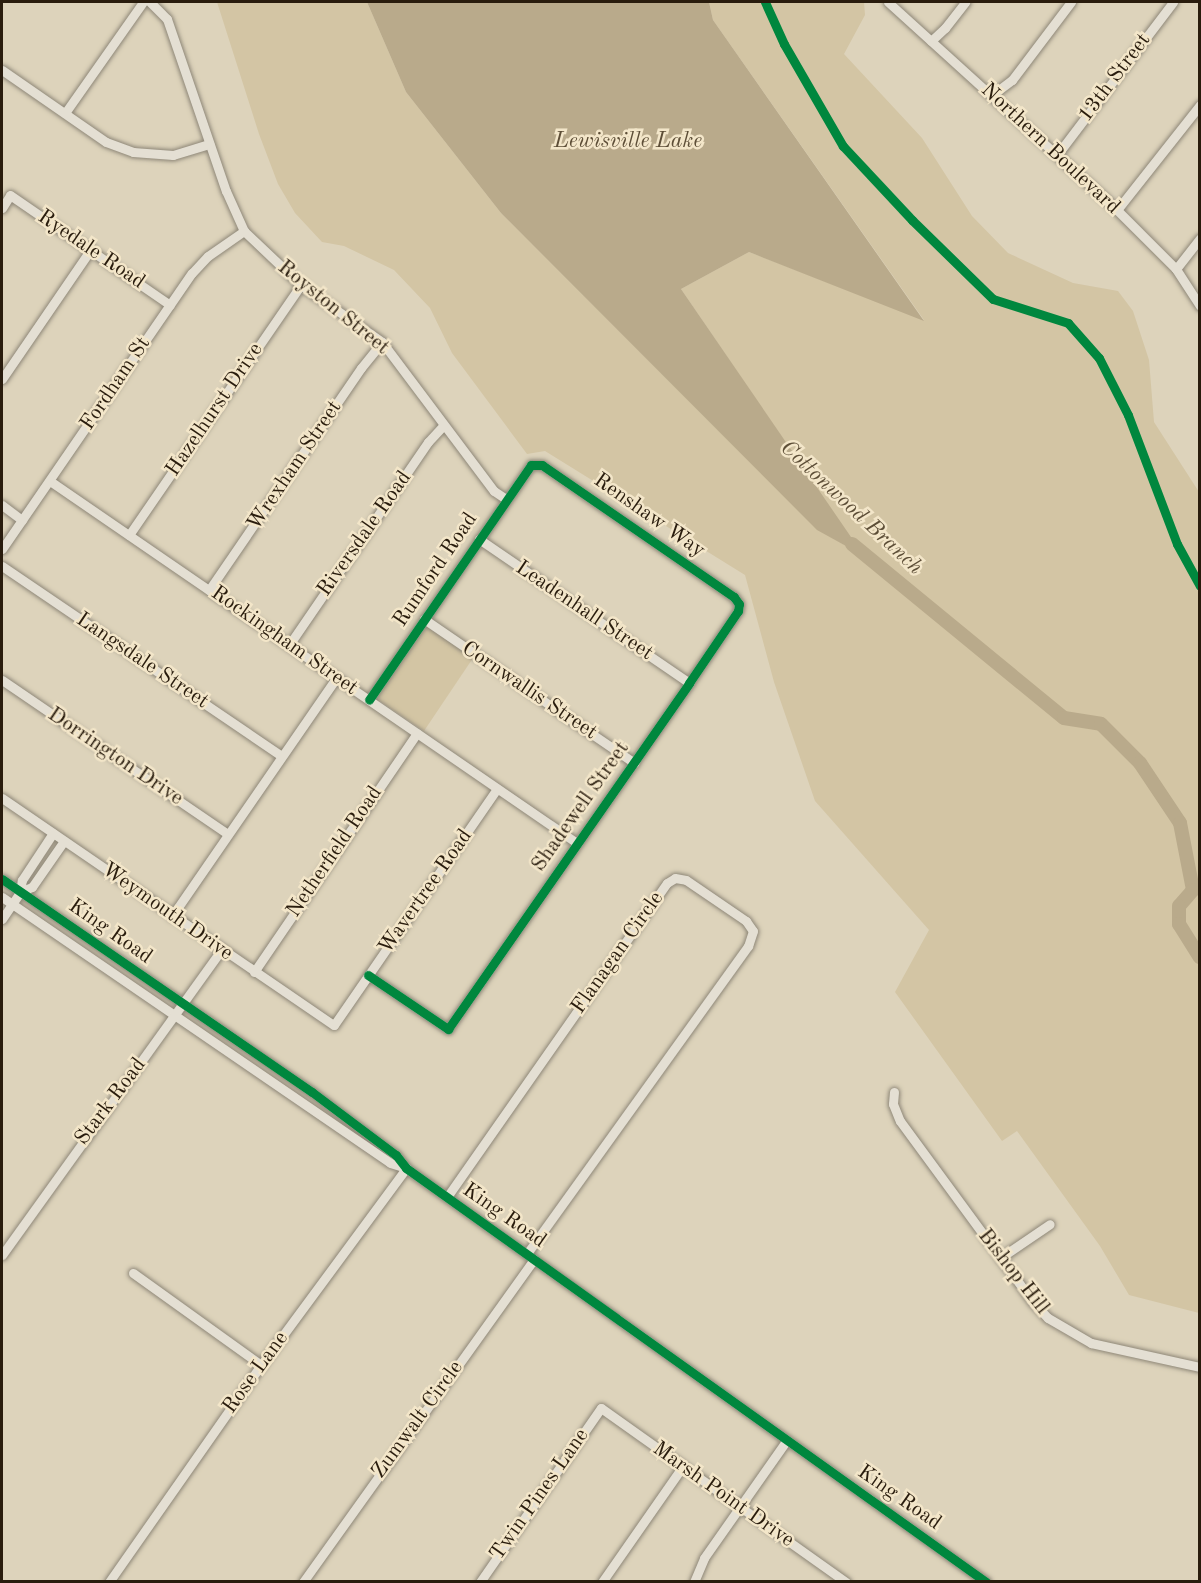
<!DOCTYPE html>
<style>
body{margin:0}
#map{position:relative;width:1201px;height:1583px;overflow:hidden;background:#ddd3bb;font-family:"Old Standard TT",serif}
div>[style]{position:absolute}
.green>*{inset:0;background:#d3c5a4}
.water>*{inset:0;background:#b9aa8b}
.river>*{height:14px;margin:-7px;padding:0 7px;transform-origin:7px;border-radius:7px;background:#b9aa8b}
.roads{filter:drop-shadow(0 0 2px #8e8778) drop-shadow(0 0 2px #8e8778)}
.minor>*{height:9px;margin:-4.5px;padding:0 4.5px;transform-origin:4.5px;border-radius:4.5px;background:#e4dfd3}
.cycleway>*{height:9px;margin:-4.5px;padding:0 4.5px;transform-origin:4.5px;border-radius:4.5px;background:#00873e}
span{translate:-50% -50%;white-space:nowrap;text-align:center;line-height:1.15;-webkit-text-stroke:5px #f3e6c9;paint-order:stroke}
.street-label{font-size:21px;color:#291c0d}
.water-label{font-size:22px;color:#5d4e37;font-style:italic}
.frame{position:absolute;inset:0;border:3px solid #291c0d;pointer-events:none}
</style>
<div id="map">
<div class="green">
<div style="clip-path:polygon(217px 2px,367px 2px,406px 92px,501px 213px,817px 529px,862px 555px,681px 289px,749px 252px,924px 320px,713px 20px,709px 2px,864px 2px,865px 15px,844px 54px,922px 138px,972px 216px,1008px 253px,1073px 283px,1118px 291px,1133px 311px,1149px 360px,1154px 422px,1199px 492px,1199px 1313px,1129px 1295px,1100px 1246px,1017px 1131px,1002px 1141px,895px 992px,929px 930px,815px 801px,774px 682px,745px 575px,545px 451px,527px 454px,452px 353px,430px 308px,394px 270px,344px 246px,322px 242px,295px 213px,278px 184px,259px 134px)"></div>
<div style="clip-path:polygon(427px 627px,473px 658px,424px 731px,380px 701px,378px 696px,423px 630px)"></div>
</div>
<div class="water">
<div style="clip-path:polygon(367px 2px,709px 2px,713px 20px,924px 321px,749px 252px,681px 289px,864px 556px,817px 530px,501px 213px,406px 92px)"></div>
</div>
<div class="river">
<div style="left:852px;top:544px;width:274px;rotate:39.4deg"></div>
<div style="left:1064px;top:718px;width:37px;rotate:9deg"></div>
<div style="left:1101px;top:724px;width:55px;rotate:45deg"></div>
<div style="left:1140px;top:763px;width:72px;rotate:56.3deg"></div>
<div style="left:1180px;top:823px;width:68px;rotate:79deg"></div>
<div style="left:1193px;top:890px;width:21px;rotate:131deg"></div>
<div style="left:1179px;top:906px;width:18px;rotate:90deg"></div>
<div style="left:1179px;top:924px;width:39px;rotate:58deg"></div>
</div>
<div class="roads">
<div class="minor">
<div style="left:150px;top:2px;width:24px;rotate:45deg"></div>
<div style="left:167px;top:19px;width:182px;rotate:71.1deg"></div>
<div style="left:226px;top:191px;width:44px;rotate:65.8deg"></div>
<div style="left:244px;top:231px;width:79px;rotate:43.5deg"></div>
<div style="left:301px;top:285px;width:99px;rotate:35.1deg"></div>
<div style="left:382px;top:342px;width:186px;rotate:53.1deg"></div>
<div style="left:494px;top:491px;width:14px;rotate:34deg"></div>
<div style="left:888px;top:2px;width:309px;rotate:42.2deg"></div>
<div style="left:1117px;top:210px;width:83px;rotate:45deg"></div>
<div style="left:1176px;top:269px;width:44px;rotate:57deg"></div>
<div style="left:931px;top:41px;width:19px;rotate:-43deg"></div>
<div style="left:945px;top:28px;width:33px;rotate:-52deg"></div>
<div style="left:2px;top:70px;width:126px;rotate:34.7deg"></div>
<div style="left:106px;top:142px;width:29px;rotate:20deg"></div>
<div style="left:133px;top:152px;width:40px;rotate:4.3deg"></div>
<div style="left:173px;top:155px;width:38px;rotate:-17deg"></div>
<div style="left:992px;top:95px;width:25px;rotate:-37deg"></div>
<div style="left:1012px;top:80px;width:98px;rotate:-52.9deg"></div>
<div style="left:65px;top:113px;width:136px;rotate:-54.9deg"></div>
<div style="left:1057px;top:155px;width:192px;rotate:-52.8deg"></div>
<div style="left:2px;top:208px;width:15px;rotate:-58deg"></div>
<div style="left:10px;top:195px;width:194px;rotate:34.5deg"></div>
<div style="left:1117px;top:210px;width:134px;rotate:-51.7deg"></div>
<div style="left:1176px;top:269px;width:39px;rotate:-52deg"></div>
<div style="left:2px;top:379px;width:158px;rotate:-55.6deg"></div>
<div style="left:50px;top:481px;width:639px;rotate:34.49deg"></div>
<div style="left:2px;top:505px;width:25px;rotate:37deg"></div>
<div style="left:129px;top:535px;width:303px;rotate:-55.5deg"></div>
<div style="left:479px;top:539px;width:255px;rotate:34.4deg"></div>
<div style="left:2px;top:549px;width:335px;rotate:-55.5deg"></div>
<div style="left:192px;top:273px;width:23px;rotate:-47deg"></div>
<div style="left:208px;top:256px;width:44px;rotate:-34.8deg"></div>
<div style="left:2px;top:566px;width:338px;rotate:34.2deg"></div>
<div style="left:209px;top:590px;width:269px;rotate:-55.6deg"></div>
<div style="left:361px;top:368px;width:33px;rotate:-51deg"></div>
<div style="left:424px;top:619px;width:255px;rotate:34.4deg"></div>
<div style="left:289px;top:645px;width:246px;rotate:-55.6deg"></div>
<div style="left:428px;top:442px;width:23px;rotate:-47deg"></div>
<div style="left:2px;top:680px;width:273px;rotate:34.3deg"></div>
<div style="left:2px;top:798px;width:402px;rotate:34.4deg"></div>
<div style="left:334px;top:1025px;width:287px;rotate:-55.4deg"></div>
<div style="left:2px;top:879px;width:376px;rotate:34.5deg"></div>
<div style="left:312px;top:1092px;width:105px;rotate:36.9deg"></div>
<div style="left:396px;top:1155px;width:16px;rotate:52deg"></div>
<div style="left:406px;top:1168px;width:713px;rotate:35.52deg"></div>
<div style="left:20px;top:892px;width:13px;rotate:-23deg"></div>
<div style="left:32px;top:887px;width:56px;rotate:-55.2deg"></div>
<div style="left:2px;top:897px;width:470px;rotate:34.4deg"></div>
<div style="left:390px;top:1163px;width:17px;rotate:17deg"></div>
<div style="left:172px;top:916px;width:289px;rotate:-55.4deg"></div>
<div style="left:2px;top:919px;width:32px;rotate:-56deg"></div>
<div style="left:20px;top:892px;width:12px;rotate:-81deg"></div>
<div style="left:22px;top:880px;width:56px;rotate:-56.6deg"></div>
<div style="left:254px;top:972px;width:289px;rotate:-55.7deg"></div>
<div style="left:368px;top:975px;width:97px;rotate:34deg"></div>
<div style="left:448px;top:1029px;width:422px;rotate:-55.1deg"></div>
<div style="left:689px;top:683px;width:87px;rotate:-55.8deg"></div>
<div style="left:738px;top:611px;width:7px;rotate:-82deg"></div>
<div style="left:739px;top:604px;width:9px;rotate:-126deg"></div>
<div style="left:734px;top:597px;width:233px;rotate:-145.5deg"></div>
<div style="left:542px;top:465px;width:11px;rotate:180deg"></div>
<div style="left:531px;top:465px;width:285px;rotate:124.6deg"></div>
<div style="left:894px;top:1092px;width:12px;rotate:95deg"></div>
<div style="left:893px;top:1104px;width:18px;rotate:68deg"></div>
<div style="left:900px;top:1121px;width:223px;rotate:53.7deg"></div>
<div style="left:1032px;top:1301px;width:23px;rotate:47deg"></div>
<div style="left:1048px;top:1318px;width:50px;rotate:30.2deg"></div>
<div style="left:1091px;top:1343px;width:112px;rotate:12.4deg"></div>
<div style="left:447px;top:1197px;width:383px;rotate:-55deg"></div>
<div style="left:667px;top:883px;width:9px;rotate:-32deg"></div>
<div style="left:675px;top:878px;width:11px;rotate:10deg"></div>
<div style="left:686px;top:880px;width:73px;rotate:34.3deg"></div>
<div style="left:746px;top:921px;width:12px;rotate:55deg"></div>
<div style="left:753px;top:931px;width:16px;rotate:108deg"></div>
<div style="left:748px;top:946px;width:379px;rotate:125.7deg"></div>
<div style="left:2px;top:1255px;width:375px;rotate:-54.3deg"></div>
<div style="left:1000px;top:1258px;width:60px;rotate:-34.2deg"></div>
<div style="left:133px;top:1273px;width:158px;rotate:35.7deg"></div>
<div style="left:109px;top:1582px;width:265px;rotate:-55deg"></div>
<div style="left:261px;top:1365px;width:245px;rotate:-53.6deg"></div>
<div style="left:303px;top:1582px;width:397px;rotate:-54.4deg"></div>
<div style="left:480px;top:1582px;width:212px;rotate:-55.2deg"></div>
<div style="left:601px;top:1408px;width:301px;rotate:35.4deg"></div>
<div style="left:602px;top:1582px;width:141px;rotate:-55.1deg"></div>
<div style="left:694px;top:1582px;width:26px;rotate:-67deg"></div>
<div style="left:704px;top:1558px;width:144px;rotate:-54.9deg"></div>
</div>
</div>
<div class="cycleway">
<div style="left:765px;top:2px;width:46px;rotate:65.7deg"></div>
<div style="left:784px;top:44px;width:118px;rotate:60deg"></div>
<div style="left:843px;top:146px;width:101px;rotate:47deg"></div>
<div style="left:912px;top:220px;width:113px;rotate:44.3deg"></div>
<div style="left:993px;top:299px;width:79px;rotate:17.7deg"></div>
<div style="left:1068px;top:323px;width:47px;rotate:48.5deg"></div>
<div style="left:1099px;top:358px;width:64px;rotate:63deg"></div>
<div style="left:1128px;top:415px;width:138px;rotate:69.2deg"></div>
<div style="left:1177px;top:544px;width:48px;rotate:61.3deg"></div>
<div style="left:2px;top:879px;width:376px;rotate:34.5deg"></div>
<div style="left:312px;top:1092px;width:105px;rotate:36.9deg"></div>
<div style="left:396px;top:1155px;width:16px;rotate:52deg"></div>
<div style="left:406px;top:1168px;width:713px;rotate:35.52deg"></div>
<div style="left:368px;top:975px;width:97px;rotate:34deg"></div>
<div style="left:448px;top:1029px;width:422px;rotate:-55.1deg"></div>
<div style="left:689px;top:683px;width:87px;rotate:-55.8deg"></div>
<div style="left:738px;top:611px;width:7px;rotate:-82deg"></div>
<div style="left:739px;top:604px;width:9px;rotate:-126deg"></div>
<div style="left:734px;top:597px;width:233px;rotate:-145.5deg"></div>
<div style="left:542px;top:465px;width:11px;rotate:180deg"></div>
<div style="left:531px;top:465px;width:285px;rotate:124.6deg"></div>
</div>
<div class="street-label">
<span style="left:1115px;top:78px;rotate:-53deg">13th Street</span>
<span style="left:1050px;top:149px;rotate:43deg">Northern Boulevard</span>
<span style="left:91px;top:250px;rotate:34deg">Ryedale Road</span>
<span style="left:333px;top:308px;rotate:39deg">Royston Street</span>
<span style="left:116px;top:384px;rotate:-56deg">Fordham St</span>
<span style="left:215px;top:410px;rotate:-56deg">Hazelhurst Drive</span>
<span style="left:295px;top:466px;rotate:-56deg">Wrexham Street</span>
<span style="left:649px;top:516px;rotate:35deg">Renshaw Way</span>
<span style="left:365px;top:534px;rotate:-55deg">Riversdale Road</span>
<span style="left:436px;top:570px;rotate:-56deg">Rumford Road</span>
<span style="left:584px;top:611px;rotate:34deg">Leadenhall Street</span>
<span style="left:284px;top:641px;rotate:35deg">Rockingham Street</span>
<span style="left:142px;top:661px;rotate:34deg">Langsdale Street</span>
<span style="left:529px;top:691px;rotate:34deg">Cornwallis Street</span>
<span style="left:115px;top:757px;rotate:34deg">Dorrington Drive</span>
<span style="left:581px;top:807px;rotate:-55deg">Shadewell Street</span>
<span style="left:335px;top:852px;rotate:-56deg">Netherfield Road</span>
<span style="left:426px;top:892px;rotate:-55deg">Wavertree Road</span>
<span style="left:167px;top:912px;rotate:35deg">Weymouth Drive</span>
<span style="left:110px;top:932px;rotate:35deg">King Road</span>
<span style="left:618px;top:953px;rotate:-55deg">Flanagan Circle</span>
<span style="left:111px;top:1102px;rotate:-53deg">Stark Road</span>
<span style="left:504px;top:1216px;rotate:35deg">King Road</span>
<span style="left:1013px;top:1272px;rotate:52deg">Bishop Hill</span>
<span style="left:256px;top:1373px;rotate:-54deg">Rose Lane</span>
<span style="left:418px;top:1420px;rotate:-54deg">Zumwalt Circle</span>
<span style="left:540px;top:1495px;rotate:-55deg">Twin Pines Lane</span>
<span style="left:723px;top:1495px;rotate:35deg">Marsh Point Drive</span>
<span style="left:899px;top:1498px;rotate:35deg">King Road</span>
</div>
<div class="water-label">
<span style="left:628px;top:142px">Lewisville Lake</span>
<span style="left:851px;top:508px;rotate:43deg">Cottonwood Branch</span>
</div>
<div class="frame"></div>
</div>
